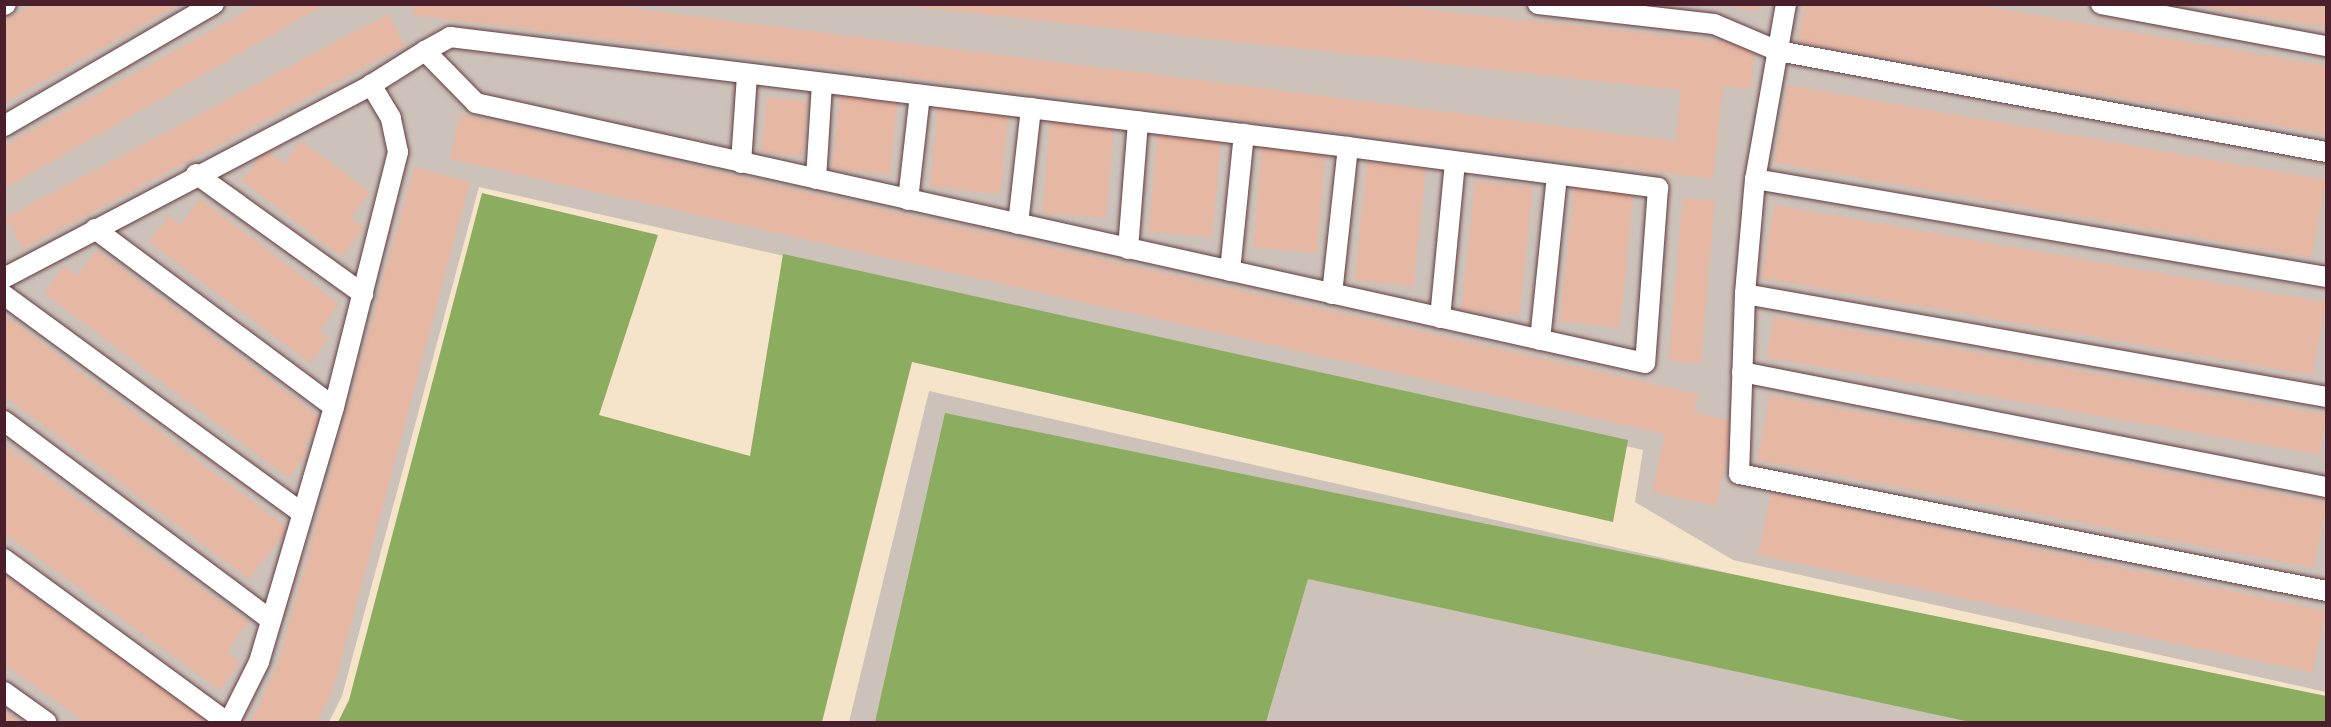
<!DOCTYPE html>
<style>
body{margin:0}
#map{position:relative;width:2331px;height:727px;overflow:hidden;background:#f5e4ca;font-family:"Playpen Sans",sans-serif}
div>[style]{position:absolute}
.industrial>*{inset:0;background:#cdc2b9}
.forest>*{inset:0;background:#8cac60}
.building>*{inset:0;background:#e6b7a3;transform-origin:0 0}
.roads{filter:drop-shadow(0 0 2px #643d43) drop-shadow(0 0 2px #643d43)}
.service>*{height:20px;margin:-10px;padding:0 10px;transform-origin:10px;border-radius:10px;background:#fff}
span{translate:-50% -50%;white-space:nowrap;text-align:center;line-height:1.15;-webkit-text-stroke:4.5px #fcf5e5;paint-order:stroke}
.frame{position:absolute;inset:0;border:6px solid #4a1f2b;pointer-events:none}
</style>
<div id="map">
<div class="industrial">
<div style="clip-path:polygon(4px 5px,2326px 5px,2326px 692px,1733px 560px,1635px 502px,1643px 450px,479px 187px,342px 696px,329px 722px,5px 722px)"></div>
<div style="clip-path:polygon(929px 391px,2326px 709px,2326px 722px,849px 722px)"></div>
</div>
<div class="forest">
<div style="clip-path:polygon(482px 193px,658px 235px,599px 415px,750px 456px,783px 254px,1628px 440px,1613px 522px,912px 362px,822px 722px,338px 722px,349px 700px)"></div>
<div style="clip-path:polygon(945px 413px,2326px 696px,2326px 722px,1970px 722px,1308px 579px,1266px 722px,875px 722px)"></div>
</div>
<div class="building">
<div style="clip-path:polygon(34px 4px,180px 4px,4px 103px,4px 21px)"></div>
<div style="clip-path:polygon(259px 4px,326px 4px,4px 189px,4px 146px)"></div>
<div style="clip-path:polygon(415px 4px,600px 4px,1676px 141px,1681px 90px,890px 4px,1375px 4px,1755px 45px,1751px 89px,1723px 86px,1713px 179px,413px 15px)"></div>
<div style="clip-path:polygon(1714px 4px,1759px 4px,1758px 11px)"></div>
<div style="clip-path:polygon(1805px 4px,1972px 4px,2326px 66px,2326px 134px,1798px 42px)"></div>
<div style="clip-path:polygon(2199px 4px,2326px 4px,2326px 28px,2199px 6px)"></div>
<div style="left:388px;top:14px;width:36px;height:433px;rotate:62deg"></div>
<div style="left:1788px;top:85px;width:546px;height:79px;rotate:10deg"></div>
<div style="left:840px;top:95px;width:58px;height:74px;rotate:6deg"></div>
<div style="left:767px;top:97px;width:41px;height:55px;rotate:6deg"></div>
<div style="left:938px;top:107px;width:71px;height:80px;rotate:6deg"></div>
<div style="clip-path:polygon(460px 114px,1698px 394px,1694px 412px,1735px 422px,1716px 506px,1652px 492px,1665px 434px,450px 159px)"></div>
<div style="left:1050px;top:123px;width:64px;height:90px;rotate:5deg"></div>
<div style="left:1157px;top:135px;width:64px;height:97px;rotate:5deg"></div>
<div style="clip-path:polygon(301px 141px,370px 192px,351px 218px,364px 228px,342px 257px,242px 181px,266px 150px,284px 164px)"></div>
<div style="left:1262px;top:146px;width:64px;height:102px;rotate:5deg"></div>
<div style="left:1367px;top:163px;width:59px;height:118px;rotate:6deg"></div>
<div style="clip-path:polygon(414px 167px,470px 182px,334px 687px,317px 722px,251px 722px,279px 661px)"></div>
<div style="left:1475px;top:181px;width:58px;height:129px;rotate:6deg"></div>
<div style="left:1574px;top:187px;width:60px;height:135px;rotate:6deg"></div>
<div style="left:1683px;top:198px;width:32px;height:163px;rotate:5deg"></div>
<div style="clip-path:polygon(200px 199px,339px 304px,319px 331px,329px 338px,310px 363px,149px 242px,169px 216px,180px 225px)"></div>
<div style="left:1774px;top:205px;width:560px;height:74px;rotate:10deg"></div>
<div style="clip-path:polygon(97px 250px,323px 420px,303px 447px,309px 451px,289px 478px,44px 293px,64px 266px,77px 276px)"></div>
<div style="clip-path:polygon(4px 315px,288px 528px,249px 579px,4px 396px)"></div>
<div style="left:1774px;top:317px;width:561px;height:41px;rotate:10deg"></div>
<div style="left:1770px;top:395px;width:567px;height:66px;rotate:11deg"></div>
<div style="clip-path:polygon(4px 445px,248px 622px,227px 652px,240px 662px,220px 690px,4px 533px)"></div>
<div style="left:1771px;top:493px;width:567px;height:63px;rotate:12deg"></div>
<div style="clip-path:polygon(4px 575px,209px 722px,85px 722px,4px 664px)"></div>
<div style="clip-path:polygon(4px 711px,20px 722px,4px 722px)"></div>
</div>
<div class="roads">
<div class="service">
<div style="left:1538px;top:4px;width:177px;rotate:6.5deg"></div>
<div style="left:1714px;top:24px;width:69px;rotate:22.9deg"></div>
<div style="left:1778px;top:51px;width:557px;rotate:10.44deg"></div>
<div style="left:1786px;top:4px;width:178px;rotate:100deg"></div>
<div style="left:1755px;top:179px;width:115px;rotate:95deg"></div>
<div style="left:1745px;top:294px;width:180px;rotate:91.9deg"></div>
<div style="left:1739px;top:474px;width:599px;rotate:11.27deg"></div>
<div style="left:2101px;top:4px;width:229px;rotate:10.6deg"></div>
<div style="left:4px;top:5px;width:2px;rotate:-27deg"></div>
<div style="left:4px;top:126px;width:243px;rotate:-30.2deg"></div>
<div style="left:741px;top:163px;width:89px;rotate:-86.1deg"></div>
<div style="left:196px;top:174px;width:206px;rotate:35.7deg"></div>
<div style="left:816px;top:179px;width:96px;rotate:-86.4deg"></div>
<div style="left:1755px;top:179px;width:579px;rotate:9.74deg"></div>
<div style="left:908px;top:200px;width:106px;rotate:-83.5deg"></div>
<div style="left:1018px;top:224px;width:117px;rotate:-83.6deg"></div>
<div style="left:95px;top:229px;width:298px;rotate:36.7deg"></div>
<div style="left:1128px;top:249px;width:128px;rotate:-85.5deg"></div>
<div style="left:1230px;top:271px;width:138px;rotate:-84.2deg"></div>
<div style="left:4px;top:278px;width:415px;rotate:-27.7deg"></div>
<div style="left:371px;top:85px;width:64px;rotate:-32.2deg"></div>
<div style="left:425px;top:51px;width:29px;rotate:-29deg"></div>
<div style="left:450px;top:37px;width:905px;rotate:6.98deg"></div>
<div style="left:1348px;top:147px;width:313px;rotate:7.5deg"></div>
<div style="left:1658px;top:188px;width:175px;rotate:94.2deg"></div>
<div style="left:1645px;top:363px;width:1198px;rotate:-167.46deg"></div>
<div style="left:476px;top:103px;width:73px;rotate:-134.4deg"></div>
<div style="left:1332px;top:294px;width:148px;rotate:-83.8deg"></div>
<div style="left:1745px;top:294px;width:590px;rotate:10.05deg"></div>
<div style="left:4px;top:295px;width:369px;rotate:36.2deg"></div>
<div style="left:1440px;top:318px;width:156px;rotate:-84.5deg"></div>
<div style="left:1540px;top:340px;width:165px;rotate:-84.1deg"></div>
<div style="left:1742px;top:372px;width:595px;rotate:11.14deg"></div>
<div style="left:4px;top:421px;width:332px;rotate:36.7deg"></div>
<div style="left:4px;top:559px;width:276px;rotate:36.2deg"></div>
<div style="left:4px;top:692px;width:52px;rotate:35.5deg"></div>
<div style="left:229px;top:722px;width:67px;rotate:-63.4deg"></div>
<div style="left:259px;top:662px;width:266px;rotate:-73.6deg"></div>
<div style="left:334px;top:407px;width:263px;rotate:-75.9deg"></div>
<div style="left:398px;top:152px;width:35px;rotate:-102deg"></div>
<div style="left:391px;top:118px;width:39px;rotate:-121deg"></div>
</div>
</div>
<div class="frame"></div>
</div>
